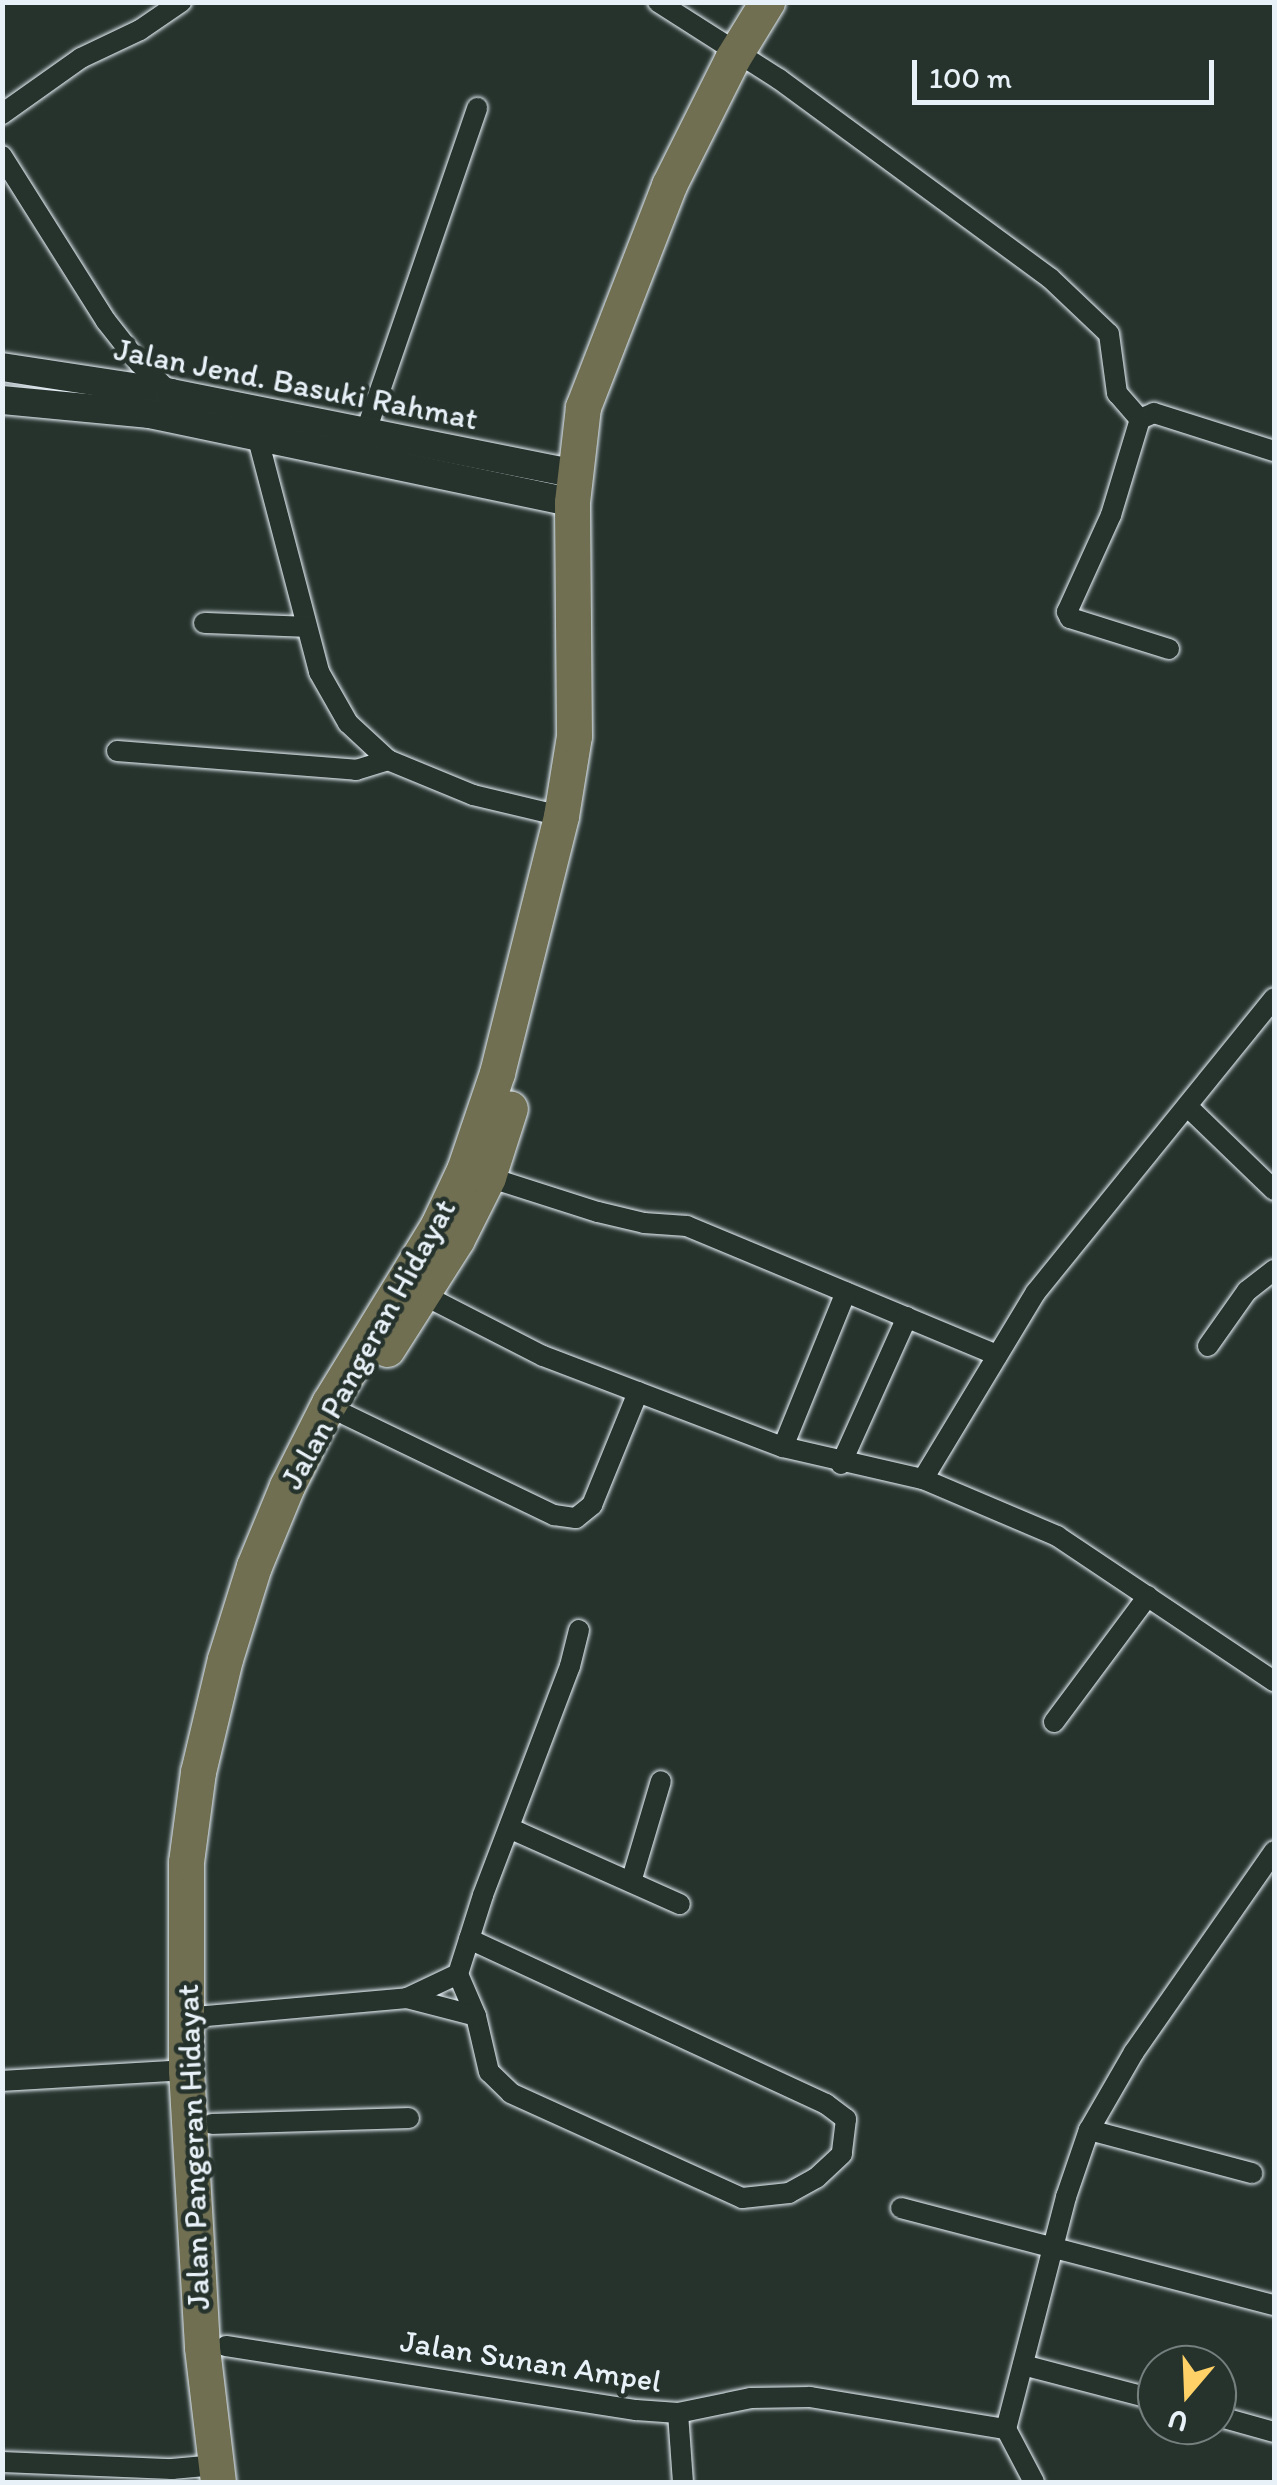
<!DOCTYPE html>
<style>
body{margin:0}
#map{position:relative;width:1277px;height:2485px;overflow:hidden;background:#26332d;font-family:Itim,sans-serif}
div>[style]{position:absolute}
.roads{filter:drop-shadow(0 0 2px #e8f1f8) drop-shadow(0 0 2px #e8f1f8)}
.street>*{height:20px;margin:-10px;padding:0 10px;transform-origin:10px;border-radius:10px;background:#26332d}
.secondary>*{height:28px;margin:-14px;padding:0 14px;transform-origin:14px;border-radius:14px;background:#26332d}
.highway>*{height:35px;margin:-17.5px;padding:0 17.5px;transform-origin:17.5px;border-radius:17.5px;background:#706f52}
span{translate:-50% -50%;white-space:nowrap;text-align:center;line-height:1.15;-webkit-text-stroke:9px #26332d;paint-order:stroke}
.street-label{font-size:32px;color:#e8f1f8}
.frame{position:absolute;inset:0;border:5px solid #e8f1f8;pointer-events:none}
.north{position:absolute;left:1137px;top:2345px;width:100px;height:100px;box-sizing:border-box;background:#26332d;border:2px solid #747f7e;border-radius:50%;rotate:199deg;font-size:28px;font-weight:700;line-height:40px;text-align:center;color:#e8f1f8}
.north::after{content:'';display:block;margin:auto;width:35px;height:45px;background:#ffd166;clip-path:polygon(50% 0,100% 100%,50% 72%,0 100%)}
.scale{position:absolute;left:912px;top:60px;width:302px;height:45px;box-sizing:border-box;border:5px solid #e8f1f8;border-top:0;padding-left:12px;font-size:30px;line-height:35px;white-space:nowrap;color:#e8f1f8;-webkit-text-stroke:8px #26332d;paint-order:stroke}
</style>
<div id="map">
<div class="roads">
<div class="street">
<div style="left:658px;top:2px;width:143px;rotate:32.5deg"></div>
<div style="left:779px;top:79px;width:336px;rotate:36.3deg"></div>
<div style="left:1050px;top:278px;width:81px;rotate:43.5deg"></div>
<div style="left:1109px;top:334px;width:60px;rotate:82.3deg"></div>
<div style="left:1117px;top:393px;width:35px;rotate:49deg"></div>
<div style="left:2px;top:114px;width:97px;rotate:-35.3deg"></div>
<div style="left:81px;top:58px;width:65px;rotate:-25.4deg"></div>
<div style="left:140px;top:30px;width:50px;rotate:-34.3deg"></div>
<div style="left:2px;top:156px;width:195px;rotate:57.8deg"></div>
<div style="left:106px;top:321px;width:53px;rotate:51.8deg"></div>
<div style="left:139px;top:363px;width:44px;rotate:43.2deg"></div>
<div style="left:365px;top:434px;width:345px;rotate:-71deg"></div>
<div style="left:258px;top:439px;width:241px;rotate:75.3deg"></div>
<div style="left:319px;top:672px;width:59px;rotate:60.4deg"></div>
<div style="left:348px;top:723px;width:54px;rotate:42.8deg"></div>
<div style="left:388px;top:760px;width:92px;rotate:22.4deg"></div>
<div style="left:473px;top:795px;width:90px;rotate:13.4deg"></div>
<div style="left:204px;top:623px;width:102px;rotate:2.2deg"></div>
<div style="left:1169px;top:649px;width:104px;rotate:-162.6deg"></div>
<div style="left:1070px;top:618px;width:7px;rotate:-117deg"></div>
<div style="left:1067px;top:612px;width:107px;rotate:-65.6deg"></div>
<div style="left:1111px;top:515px;width:100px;rotate:-73.2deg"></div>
<div style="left:1140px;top:419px;width:15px;rotate:-23deg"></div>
<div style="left:1154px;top:413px;width:126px;rotate:17.6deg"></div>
<div style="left:117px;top:751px;width:240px;rotate:4.5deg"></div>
<div style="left:356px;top:770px;width:34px;rotate:-17deg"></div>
<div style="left:1189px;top:1108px;width:118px;rotate:44deg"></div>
<div style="left:488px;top:1177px;width:115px;rotate:17.7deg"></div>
<div style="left:598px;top:1212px;width:47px;rotate:13.4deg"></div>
<div style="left:644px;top:1223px;width:43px;rotate:4deg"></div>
<div style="left:687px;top:1226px;width:336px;rotate:22.6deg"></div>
<div style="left:414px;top:1290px;width:145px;rotate:27.1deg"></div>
<div style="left:543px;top:1356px;width:257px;rotate:20.8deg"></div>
<div style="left:783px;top:1447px;width:144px;rotate:12.9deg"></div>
<div style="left:923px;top:1479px;width:146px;rotate:23deg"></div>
<div style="left:1057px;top:1536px;width:261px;rotate:33.8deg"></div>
<div style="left:1208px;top:1346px;width:67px;rotate:-54.7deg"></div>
<div style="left:1247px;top:1291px;width:34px;rotate:-38deg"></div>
<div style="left:346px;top:1415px;width:231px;rotate:25.7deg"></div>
<div style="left:554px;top:1515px;width:22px;rotate:8deg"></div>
<div style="left:576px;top:1518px;width:21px;rotate:-39deg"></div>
<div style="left:592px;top:1505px;width:122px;rotate:-67.8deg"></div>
<div style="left:783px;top:1447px;width:167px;rotate:-67.9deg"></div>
<div style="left:841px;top:1464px;width:161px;rotate:-65.8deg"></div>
<div style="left:923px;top:1479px;width:218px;rotate:-58.9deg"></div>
<div style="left:1036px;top:1292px;width:378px;rotate:-51deg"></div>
<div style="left:1054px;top:1722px;width:157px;rotate:-53.3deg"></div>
<div style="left:509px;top:1828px;width:187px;rotate:24deg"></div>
<div style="left:631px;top:1882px;width:105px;rotate:-73.5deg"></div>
<div style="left:469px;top:1939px;width:393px;rotate:24.8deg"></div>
<div style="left:826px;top:2104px;width:25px;rotate:37deg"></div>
<div style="left:846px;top:2119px;width:35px;rotate:97deg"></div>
<div style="left:842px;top:2154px;width:35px;rotate:137deg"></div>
<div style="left:816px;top:2178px;width:31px;rotate:151deg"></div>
<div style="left:789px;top:2193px;width:47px;rotate:173.9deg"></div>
<div style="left:742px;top:2198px;width:254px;rotate:-155.6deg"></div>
<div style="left:511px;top:2093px;width:30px;rotate:-136deg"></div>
<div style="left:489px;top:2072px;width:57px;rotate:-103.1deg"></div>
<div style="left:476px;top:2016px;width:46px;rotate:-113.2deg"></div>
<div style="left:458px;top:1974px;width:83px;rotate:-72.4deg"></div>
<div style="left:483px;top:1895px;width:245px;rotate:-69.2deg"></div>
<div style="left:570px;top:1666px;width:37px;rotate:-76deg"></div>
<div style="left:407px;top:1998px;width:56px;rotate:-25.2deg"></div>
<div style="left:184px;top:2018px;width:224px;rotate:-5.1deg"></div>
<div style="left:407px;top:1998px;width:71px;rotate:14.6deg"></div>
<div style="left:2px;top:2081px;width:184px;rotate:-3.4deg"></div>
<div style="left:212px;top:2124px;width:197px;rotate:-1.7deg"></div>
<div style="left:1089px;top:2130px;width:169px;rotate:14.8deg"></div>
<div style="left:901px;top:2208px;width:385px;rotate:14.6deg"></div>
<div style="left:226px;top:2346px;width:415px;rotate:8.9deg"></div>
<div style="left:636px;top:2410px;width:42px;rotate:4.1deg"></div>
<div style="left:678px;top:2413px;width:75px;rotate:-11.6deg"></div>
<div style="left:751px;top:2398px;width:59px;rotate:-1deg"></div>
<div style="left:810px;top:2397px;width:199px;rotate:9.3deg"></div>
<div style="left:1023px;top:2365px;width:138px;rotate:14.6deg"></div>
<div style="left:678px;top:2413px;width:69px;rotate:85.9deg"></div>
<div style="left:1217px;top:2416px;width:59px;rotate:15.7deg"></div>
<div style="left:2px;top:2462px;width:170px;rotate:2.4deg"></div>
<div style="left:172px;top:2469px;width:44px;rotate:-5.2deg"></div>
<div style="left:1034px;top:2482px;width:60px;rotate:-117.8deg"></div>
<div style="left:1006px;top:2429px;width:240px;rotate:-75.5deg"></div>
<div style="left:1066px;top:2197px;width:71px;rotate:-71.1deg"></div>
<div style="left:1089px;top:2130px;width:90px;rotate:-60deg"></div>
<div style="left:1134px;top:2052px;width:245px;rotate:-55.1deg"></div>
</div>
<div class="secondary">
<div style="left:2px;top:367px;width:171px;rotate:8.7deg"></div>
<div style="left:171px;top:393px;width:412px;rotate:11.3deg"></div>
<div style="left:2px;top:400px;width:148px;rotate:5.4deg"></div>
<div style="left:149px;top:414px;width:432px;rotate:11.8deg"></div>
</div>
<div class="highway">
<div style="left:387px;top:1349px;width:130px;rotate:-57.5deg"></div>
<div style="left:457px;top:1239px;width:69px;rotate:-63.4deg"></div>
<div style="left:488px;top:1177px;width:72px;rotate:-72.3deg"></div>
<div style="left:218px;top:2482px;width:136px;rotate:-96.8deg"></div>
<div style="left:202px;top:2347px;width:277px;rotate:-93.3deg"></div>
<div style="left:186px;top:2070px;width:208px;rotate:-90deg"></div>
<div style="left:186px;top:1862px;width:91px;rotate:-82.4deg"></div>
<div style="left:198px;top:1772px;width:116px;rotate:-76.6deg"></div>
<div style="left:225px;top:1659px;width:97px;rotate:-72.7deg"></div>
<div style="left:254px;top:1566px;width:87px;rotate:-67.6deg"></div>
<div style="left:287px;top:1486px;width:93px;rotate:-63.2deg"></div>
<div style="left:329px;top:1403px;width:209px;rotate:-58.5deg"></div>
<div style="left:438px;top:1225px;width:61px;rotate:-64.7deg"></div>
<div style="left:464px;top:1170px;width:102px;rotate:-71.2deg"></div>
<div style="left:497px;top:1073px;width:265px;rotate:-76deg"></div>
<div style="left:561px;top:816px;width:81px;rotate:-80.8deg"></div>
<div style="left:574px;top:736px;width:234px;rotate:-90.5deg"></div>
<div style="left:572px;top:502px;width:96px;rotate:-83.4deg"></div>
<div style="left:583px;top:407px;width:238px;rotate:-68.8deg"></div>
<div style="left:669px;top:185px;width:141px;rotate:-63.4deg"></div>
<div style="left:732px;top:59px;width:67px;rotate:-58.4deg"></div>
</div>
</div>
<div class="street-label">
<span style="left:296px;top:384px;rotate:11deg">Jalan Jend. Basuki Rahmat</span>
<span style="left:368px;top:1344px;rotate:-61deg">Jalan Pangeran Hidayat</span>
<span style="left:193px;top:2147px;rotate:-92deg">Jalan Pangeran Hidayat</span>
<span style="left:531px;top:2361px;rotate:9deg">Jalan Sunan Ampel</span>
</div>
<div class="frame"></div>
<div class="north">U</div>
<div class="scale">100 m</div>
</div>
